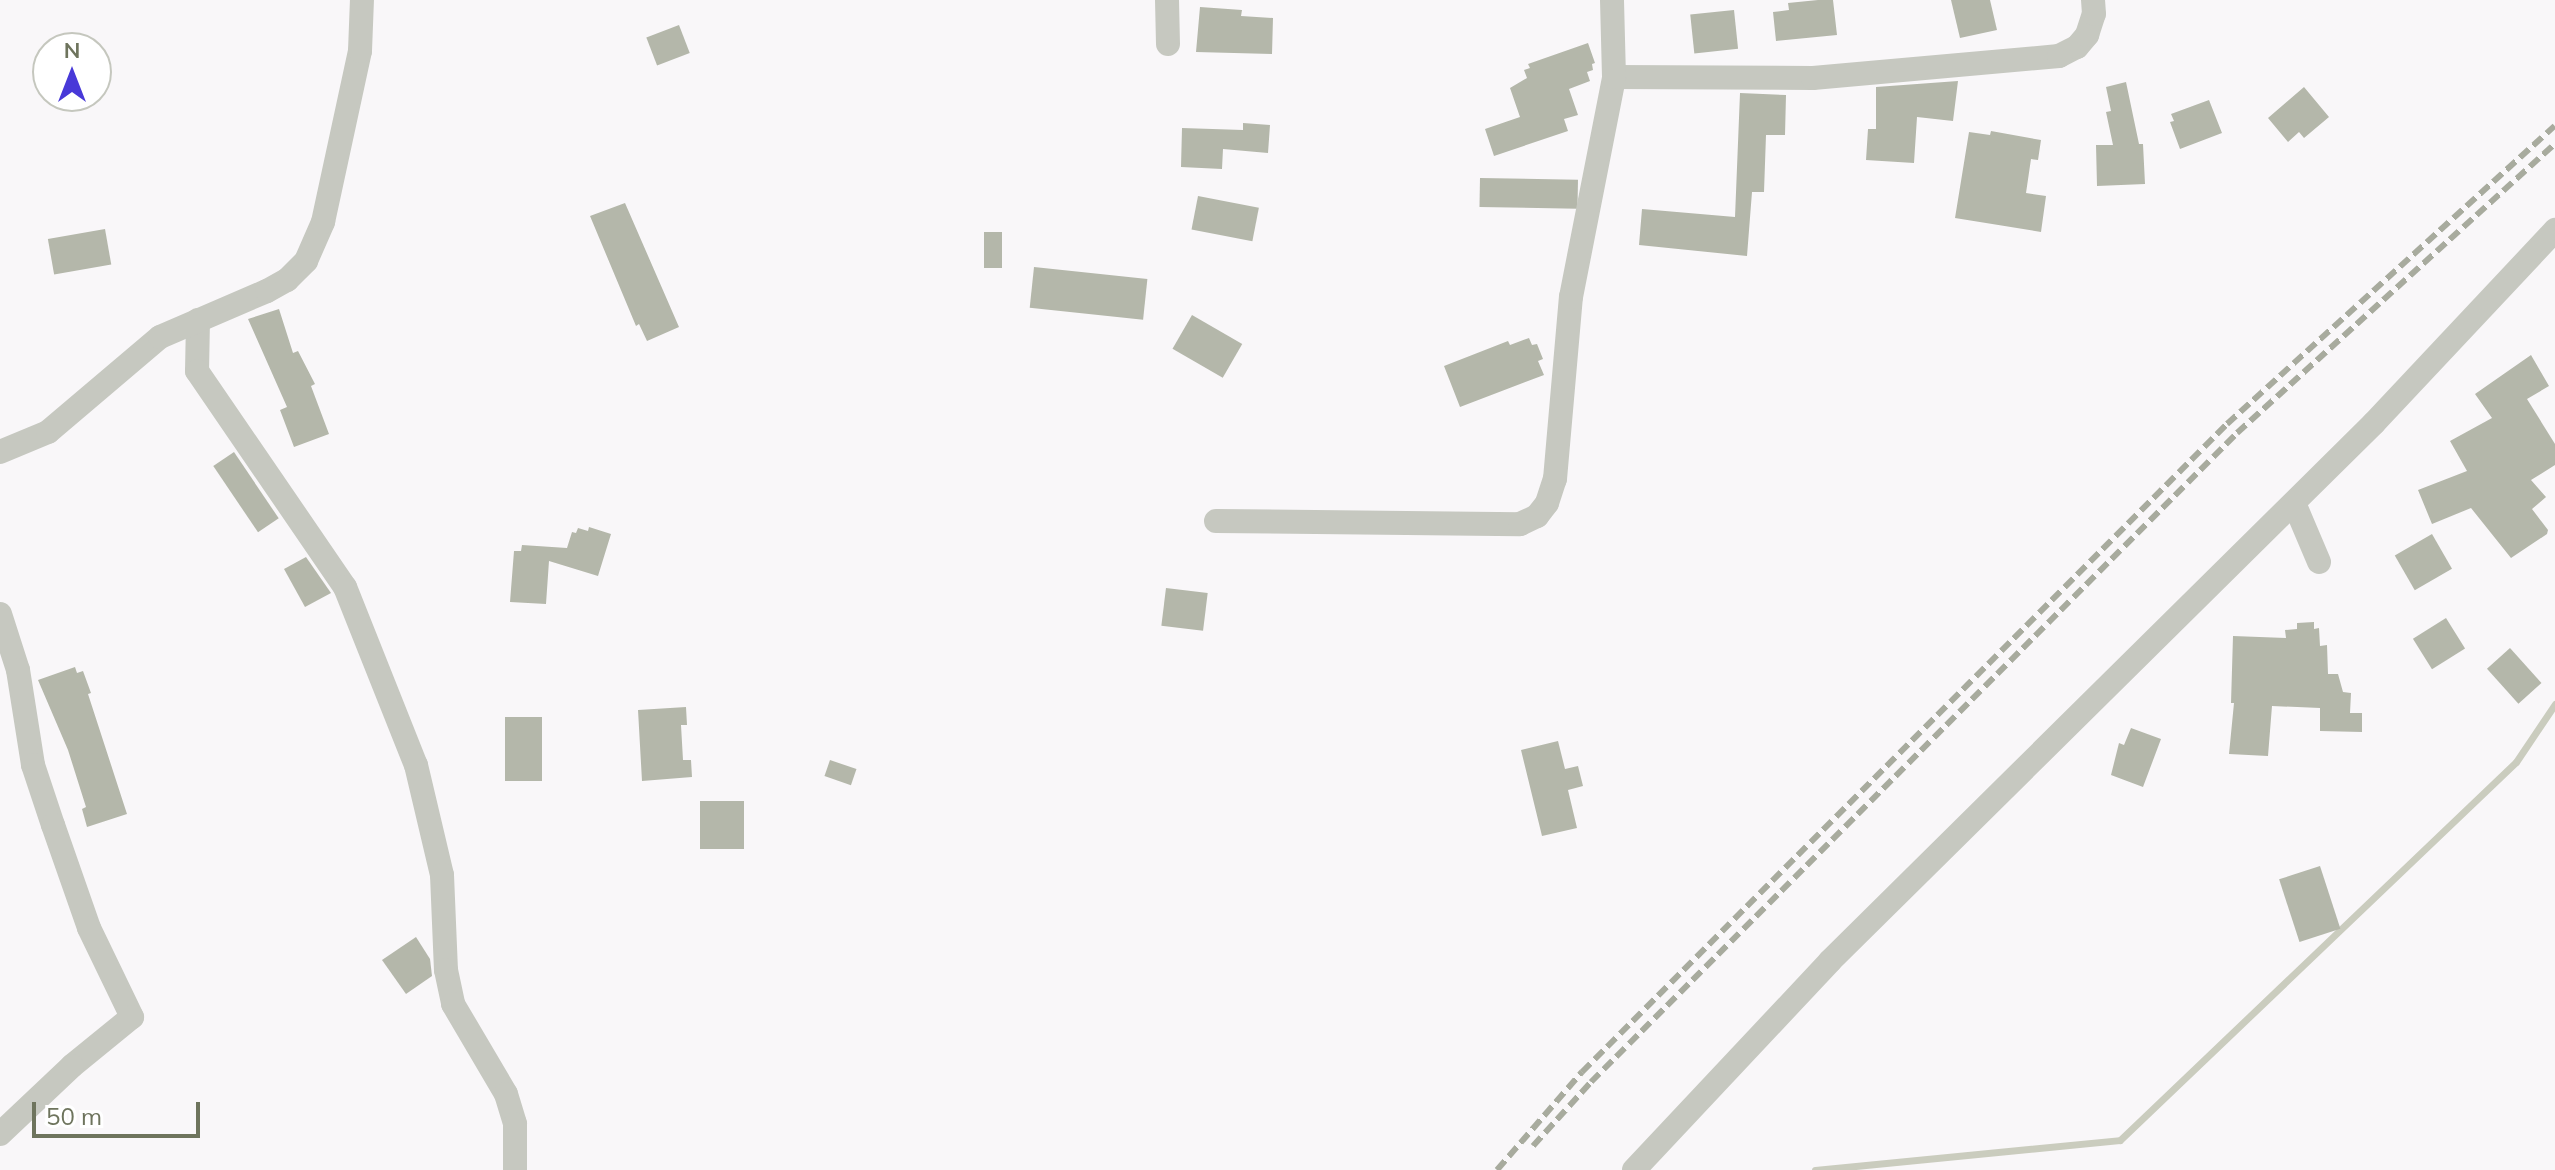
<!DOCTYPE html>
<style>
body{margin:0}
#map{position:relative;width:2555px;height:1170px;overflow:hidden;background:#f9f7f9;font-family:Mulish,sans-serif}
div>[style]{position:absolute}
.stream>*{height:7px;margin:-3.5px;padding:0 3.5px;transform-origin:3.5px;border-radius:3.5px;background:#caccbe}
.building>*{inset:0;background:#b4b7aa;transform-origin:0 0}
.minor>*{height:24px;margin:-12px;padding:0 12px;transform-origin:12px;border-radius:12px;background:#c6c8c0}
.rail>*{height:6px;margin-top:-3px;transform-origin:0;background:repeating-linear-gradient(90deg,#a8ab9e 0 12px,transparent 0 18px)}
span{translate:-50% -50%;white-space:nowrap;text-align:center;line-height:1.15;-webkit-text-stroke:8px #fff;paint-order:stroke}
.north{position:absolute;left:32px;top:32px;width:80px;height:80px;box-sizing:border-box;background:#fff;border:2px solid #c5c7be;border-radius:50%;rotate:0deg;font-size:22px;font-weight:700;line-height:32px;text-align:center;color:#6e745d}
.north::after{content:'';display:block;margin:auto;width:28px;height:36px;background:#4839d8;clip-path:polygon(50% 0,100% 100%,50% 72%,0 100%)}
.scale{position:absolute;left:32px;top:1102px;width:168px;height:36px;box-sizing:border-box;border:4px solid #6e745d;border-top:0;padding-left:10px;font-size:24px;line-height:28px;white-space:nowrap;color:#6e745d;-webkit-text-stroke:6px #fff;paint-order:stroke}
</style>
<div id="map">
<div class="stream">
<div style="left:1815px;top:1170px;width:306px;rotate:-5.6deg"></div>
<div style="left:2120px;top:1140px;width:547px;rotate:-43.67deg"></div>
<div style="left:2516px;top:762px;width:70px;rotate:-56.1deg"></div>
</div>
<div class="building">
<div style="clip-path:polygon(1818px 0,1833px 0,1837px 35px,1776px 41px,1773px 12px,1789px 10px,1788px 3px)"></div>
<div style="clip-path:polygon(1951px 0,1990px 0,1997px 30px,1960px 38px)"></div>
<div style="clip-path:polygon(1200px 7px,1242px 10px,1241px 16px,1273px 18px,1272px 54px,1196px 52px)"></div>
<div style="left:1734px;top:10px;width:39px;height:44px;rotate:84deg"></div>
<div style="left:679px;top:25px;width:30px;height:35px;rotate:69deg"></div>
<div style="clip-path:polygon(1588px 43px,1595px 63px,1592px 64px,1593px 70px,1587px 72px,1590px 81px,1569px 89px,1578px 115px,1564px 119px,1568px 131px,1494px 156px,1485px 129px,1520px 117px,1510px 88px,1527px 78px,1524px 70px,1530px 68px,1528px 64px)"></div>
<div style="clip-path:polygon(1958px 81px,1953px 121px,1917px 117px,1914px 163px,1866px 160px,1868px 129px,1876px 129px,1876px 87px)"></div>
<div style="clip-path:polygon(2126px 82px,2139px 144px,2143px 144px,2145px 184px,2097px 186px,2096px 145px,2113px 145px,2106px 112px,2111px 111px,2106px 87px)"></div>
<div style="clip-path:polygon(2304px 87px,2329px 117px,2304px 138px,2299px 132px,2288px 142px,2268px 118px)"></div>
<div style="clip-path:polygon(1740px 93px,1786px 95px,1785px 135px,1766px 135px,1764px 192px,1752px 192px,1747px 256px,1639px 245px,1642px 209px,1735px 217px)"></div>
<div style="clip-path:polygon(2209px 100px,2222px 133px,2180px 149px,2170px 122px,2174px 121px,2171px 114px)"></div>
<div style="clip-path:polygon(1243px 123px,1270px 125px,1268px 153px,1223px 149px,1222px 169px,1181px 167px,1182px 128px,1243px 130px)"></div>
<div style="clip-path:polygon(1991px 131px,2041px 140px,2038px 160px,2031px 159px,2026px 193px,2046px 196px,2041px 232px,1955px 218px,1969px 132px,1990px 135px)"></div>
<div style="left:1480px;top:178px;width:98px;height:29px;rotate:1deg"></div>
<div style="left:1198px;top:196px;width:62px;height:34px;rotate:11deg"></div>
<div style="clip-path:polygon(625px 203px,679px 327px,647px 341px,639px 324px,636px 326px,590px 216px)"></div>
<div style="left:105px;top:229px;width:36px;height:58px;rotate:80deg"></div>
<div style="left:984px;top:232px;width:18px;height:36px"></div>
<div style="left:1034px;top:267px;width:114px;height:41px;rotate:6deg"></div>
<div style="clip-path:polygon(279px 309px,293px 353px,298px 351px,315px 384px,311px 386px,329px 434px,294px 447px,280px 410px,287px 407px,248px 319px)"></div>
<div style="left:1192px;top:315px;width:58px;height:39px;rotate:30deg"></div>
<div style="clip-path:polygon(1529px 338px,1532px 345px,1537px 344px,1543px 359px,1538px 361px,1544px 375px,1460px 407px,1444px 366px,1508px 341px,1510px 345px)"></div>
<div style="clip-path:polygon(2531px 355px,2549px 386px,2527px 399px,2555px 444px,2555px 465px,2531px 480px,2546px 497px,2532px 509px,2548px 530px,2547px 534px,2511px 558px,2471px 508px,2432px 524px,2418px 490px,2467px 471px,2450px 441px,2492px 418px,2475px 394px)"></div>
<div style="left:234px;top:452px;width:80px;height:25px;rotate:56deg"></div>
<div style="clip-path:polygon(589px 527px,611px 534px,598px 576px,549px 561px,546px 604px,510px 602px,514px 551px,521px 551px,522px 545px,567px 548px,572px 532px,576px 533px,578px 528px,588px 531px)"></div>
<div style="left:2432px;top:534px;width:40px;height:43px;rotate:60deg"></div>
<div style="clip-path:polygon(306px 557px,331px 593px,305px 607px,284px 569px)"></div>
<div style="left:1166px;top:588px;width:42px;height:38px;rotate:7deg"></div>
<div style="left:2446px;top:618px;width:36px;height:39px;rotate:58deg"></div>
<div style="clip-path:polygon(2314px 622px,2314px 629px,2319px 628px,2320px 646px,2327px 645px,2328px 674px,2338px 674px,2343px 692px,2351px 693px,2350px 713px,2362px 713px,2362px 732px,2320px 731px,2320px 708px,2272px 706px,2268px 756px,2229px 754px,2234px 703px,2231px 703px,2233px 636px,2286px 638px,2285px 630px,2297px 629px,2297px 623px)"></div>
<div style="left:2510px;top:648px;width:47px;height:31px;rotate:48deg"></div>
<div style="clip-path:polygon(75px 667px,77px 673px,83px 671px,91px 693px,88px 694px,127px 814px,87px 827px,82px 809px,86px 807px,68px 750px,38px 680px)"></div>
<div style="clip-path:polygon(686px 707px,687px 725px,681px 725px,683px 760px,691px 760px,692px 777px,642px 781px,638px 710px)"></div>
<div style="left:505px;top:717px;width:37px;height:64px"></div>
<div style="clip-path:polygon(2131px 728px,2161px 739px,2143px 787px,2111px 775px,2119px 743px,2124px 745px)"></div>
<div style="clip-path:polygon(1558px 741px,1565px 769px,1578px 766px,1583px 786px,1568px 790px,1577px 828px,1542px 836px,1521px 750px)"></div>
<div style="left:830px;top:760px;width:28px;height:17px;rotate:19deg"></div>
<div style="left:700px;top:801px;width:44px;height:48px"></div>
<div style="left:2320px;top:866px;width:66px;height:43px;rotate:72deg"></div>
<div style="clip-path:polygon(416px 937px,430px 959px,432px 976px,406px 994px,382px 960px)"></div>
</div>
<div class="minor">
<div style="left:1167px;top:0;width:44px;rotate:88.7deg"></div>
<div style="left:1614px;top:77px;width:199px;rotate:0.3deg"></div>
<div style="left:1813px;top:78px;width:247px;rotate:-5.1deg"></div>
<div style="left:2059px;top:56px;width:20px;rotate:-27deg"></div>
<div style="left:2077px;top:47px;width:16px;rotate:-50deg"></div>
<div style="left:2087px;top:35px;width:22px;rotate:-72deg"></div>
<div style="left:2094px;top:14px;width:14px;rotate:-94deg"></div>
<div style="left:198px;top:320px;width:51px;rotate:91.1deg"></div>
<div style="left:197px;top:371px;width:262px;rotate:55.6deg"></div>
<div style="left:345px;top:587px;width:192px;rotate:68.3deg"></div>
<div style="left:416px;top:765px;width:113px;rotate:76.7deg"></div>
<div style="left:442px;top:875px;width:95px;rotate:87.6deg"></div>
<div style="left:446px;top:970px;width:35px;rotate:78deg"></div>
<div style="left:453px;top:1004px;width:104px;rotate:59.5deg"></div>
<div style="left:506px;top:1094px;width:31px;rotate:73deg"></div>
<div style="left:515px;top:1124px;width:46px;rotate:90deg"></div>
<div style="left:0;top:452px;width:52px;rotate:-22.6deg"></div>
<div style="left:48px;top:432px;width:147px;rotate:-40.3deg"></div>
<div style="left:160px;top:337px;width:116px;rotate:-23.3deg"></div>
<div style="left:267px;top:291px;width:23px;rotate:-29deg"></div>
<div style="left:287px;top:280px;width:27px;rotate:-45deg"></div>
<div style="left:306px;top:261px;width:43px;rotate:-66.4deg"></div>
<div style="left:323px;top:222px;width:175px;rotate:-77.8deg"></div>
<div style="left:360px;top:51px;width:51px;rotate:-87.8deg"></div>
<div style="left:2294px;top:503px;width:64px;rotate:67deg"></div>
<div style="left:1216px;top:521px;width:304px;rotate:0.6deg"></div>
<div style="left:1520px;top:524px;width:19px;rotate:-25deg"></div>
<div style="left:1537px;top:516px;width:16px;rotate:-52deg"></div>
<div style="left:1547px;top:503px;width:25px;rotate:-72deg"></div>
<div style="left:1555px;top:479px;width:183px;rotate:-85deg"></div>
<div style="left:1571px;top:297px;width:224px;rotate:-78.9deg"></div>
<div style="left:1614px;top:77px;width:77px;rotate:-91.5deg"></div>
<div style="left:0;top:614px;width:59px;rotate:72.2deg"></div>
<div style="left:18px;top:670px;width:96px;rotate:81deg"></div>
<div style="left:33px;top:765px;width:63px;rotate:71.6deg"></div>
<div style="left:53px;top:825px;width:109px;rotate:70.7deg"></div>
<div style="left:89px;top:928px;width:99px;rotate:64.2deg"></div>
<div style="left:132px;top:1017px;width:77px;rotate:140.8deg"></div>
<div style="left:72px;top:1066px;width:99px;rotate:136.6deg"></div>
<div style="left:1634px;top:1170px;width:287px;rotate:-46.8deg"></div>
<div style="left:1830px;top:961px;width:765px;rotate:-44.68deg"></div>
<div style="left:2374px;top:423px;width:265px;rotate:-46.8deg"></div>
</div>
<div class="rail">
<div style="left:1533px;top:1146px;width:86px;rotate:-47.8deg"></div>
<div style="left:1591px;top:1082px;width:916px;rotate:-45.13deg"></div>
<div style="left:2237px;top:433px;width:430px;rotate:-42.3deg"></div>
<div style="left:1497px;top:1170px;width:130px;rotate:-49.1deg"></div>
<div style="left:1582px;top:1072px;width:914px;rotate:-45.13deg"></div>
<div style="left:2227px;top:424px;width:443px;rotate:-42.3deg"></div>
</div>
<div class="north">N</div>
<div class="scale">50 m</div>
</div>
